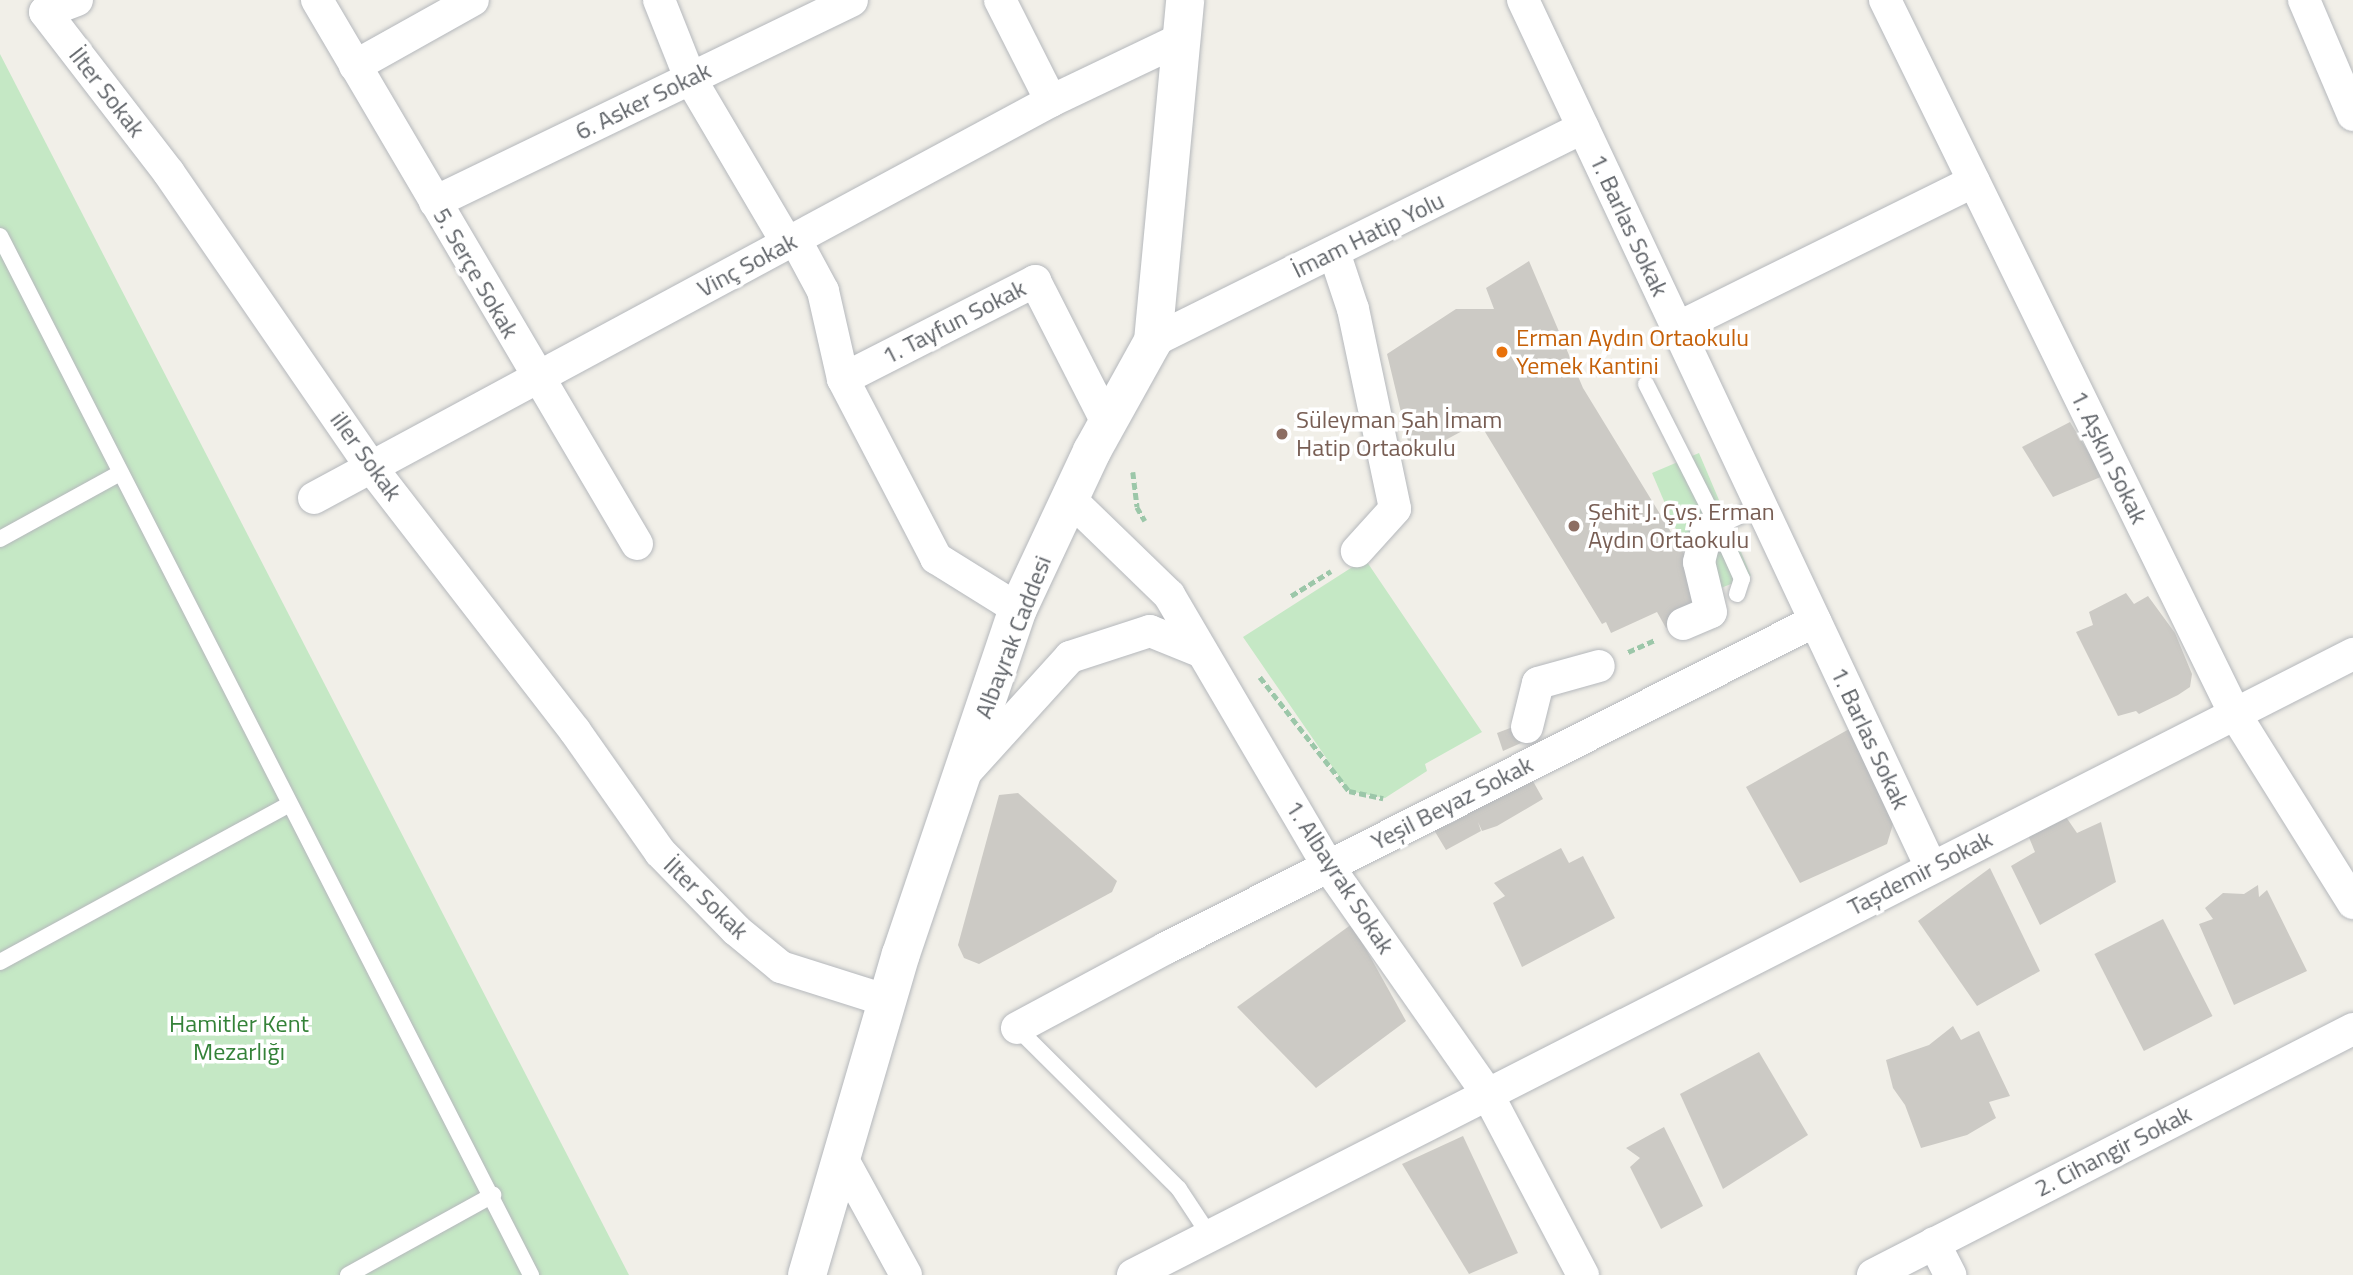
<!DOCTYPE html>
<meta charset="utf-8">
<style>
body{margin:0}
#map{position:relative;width:2353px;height:1275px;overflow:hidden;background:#f1efe8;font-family:"Titillium Web",sans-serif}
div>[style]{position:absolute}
.green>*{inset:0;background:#c5e8c5;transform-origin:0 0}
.building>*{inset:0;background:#cccac5;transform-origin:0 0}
.path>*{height:4.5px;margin-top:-2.25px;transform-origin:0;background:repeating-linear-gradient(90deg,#9cc7a9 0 7px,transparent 0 10.5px)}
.roads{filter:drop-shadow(0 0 2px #b5b8bc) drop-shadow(0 0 2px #b5b8bc)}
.lane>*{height:16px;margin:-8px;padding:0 8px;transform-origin:8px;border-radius:8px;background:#fff}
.street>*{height:32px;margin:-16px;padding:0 16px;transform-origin:16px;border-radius:16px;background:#fff}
.secondary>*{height:38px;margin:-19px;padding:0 19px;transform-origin:19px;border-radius:19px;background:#fff}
.dots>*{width:19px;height:19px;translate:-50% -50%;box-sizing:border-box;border:4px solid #fff;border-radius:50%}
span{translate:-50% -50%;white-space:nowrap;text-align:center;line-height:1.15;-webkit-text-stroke:7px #fff;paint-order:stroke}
.street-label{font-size:24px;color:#5f6368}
.food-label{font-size:24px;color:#c56008}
.left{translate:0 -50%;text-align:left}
.education-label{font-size:24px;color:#785e54}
.park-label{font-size:24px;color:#348238}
</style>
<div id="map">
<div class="green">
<div style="clip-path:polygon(0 54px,629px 1275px,0 1275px)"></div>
<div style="left:1699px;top:453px;width:133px;height:51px;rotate:67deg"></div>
<div style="clip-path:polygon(1365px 559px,1482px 732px,1425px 764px,1427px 771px,1385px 798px,1349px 791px,1243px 637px)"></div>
</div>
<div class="building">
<div style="clip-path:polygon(1529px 261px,1583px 388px,1693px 568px,1706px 608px,1666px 628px,1657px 612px,1611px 633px,1606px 622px,1602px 624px,1479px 422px,1412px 458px,1387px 354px,1456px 309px,1494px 309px,1486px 288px)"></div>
<div style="clip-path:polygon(2070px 422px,2103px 476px,2053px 497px,2022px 447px)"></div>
<div style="clip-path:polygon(2126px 593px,2134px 604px,2148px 596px,2175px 633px,2192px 674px,2190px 687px,2178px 695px,2139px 714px,2136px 711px,2118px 716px,2076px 632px,2093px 625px,2089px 612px)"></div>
<div style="clip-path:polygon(1858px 724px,1897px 811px,1887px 844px,1800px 883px,1746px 787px)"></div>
<div style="clip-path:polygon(1513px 727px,1521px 743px,1503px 751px,1497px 733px)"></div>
<div style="clip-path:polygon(1529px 774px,1543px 799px,1497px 826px,1482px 831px,1478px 822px,1481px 831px,1446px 850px,1431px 825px)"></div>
<div style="clip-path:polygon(1018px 793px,1117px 881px,1112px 892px,979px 964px,964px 958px,958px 945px,999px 795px)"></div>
<div style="clip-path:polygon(2066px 817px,2077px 833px,2101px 822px,2116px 882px,2040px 925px,2011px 866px,2035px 852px,2028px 835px)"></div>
<div style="clip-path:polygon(1561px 848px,1569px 863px,1583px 856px,1615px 918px,1522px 967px,1493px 903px,1505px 896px,1494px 883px)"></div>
<div style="clip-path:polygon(1990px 868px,2040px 971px,1977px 1006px,1918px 921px)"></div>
<div style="clip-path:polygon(2258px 885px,2259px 897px,2267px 890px,2307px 971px,2234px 1005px,2199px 924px,2213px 919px,2205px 908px,2223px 893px,2244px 894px)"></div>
<div style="left:2163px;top:919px;width:109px;height:77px;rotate:63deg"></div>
<div style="clip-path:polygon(1352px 924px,1406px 1021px,1316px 1088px,1237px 1007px)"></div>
<div style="clip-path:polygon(1953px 1026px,1961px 1040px,1979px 1031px,2010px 1096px,1989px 1102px,1996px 1118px,1967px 1135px,1921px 1148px,1905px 1105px,1893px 1088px,1886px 1060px,1929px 1045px)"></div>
<div style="clip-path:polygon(1759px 1052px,1808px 1135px,1723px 1189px,1680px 1094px)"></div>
<div style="clip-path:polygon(1664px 1127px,1703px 1206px,1661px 1229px,1630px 1167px,1640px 1158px,1626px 1148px)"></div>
<div style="clip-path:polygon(1463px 1136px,1518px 1253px,1469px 1274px,1402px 1164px)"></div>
</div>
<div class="path">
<div style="left:1133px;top:472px;width:35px;rotate:83deg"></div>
<div style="left:1137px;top:507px;width:16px;rotate:60deg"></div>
<div style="left:1291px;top:596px;width:47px;rotate:-32deg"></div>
<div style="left:1628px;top:652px;width:30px;rotate:-24deg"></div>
<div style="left:1260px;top:677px;width:145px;rotate:52deg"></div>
<div style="left:1349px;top:791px;width:35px;rotate:12deg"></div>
</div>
<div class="roads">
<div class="lane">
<div style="left:0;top:236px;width:1167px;rotate:62.93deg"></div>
<div style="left:1646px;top:384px;width:159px;rotate:63.1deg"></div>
<div style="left:0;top:539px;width:137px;rotate:-28.8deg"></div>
<div style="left:1737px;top:594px;width:16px;rotate:-72deg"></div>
<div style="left:1742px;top:579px;width:58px;rotate:-114.4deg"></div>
<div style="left:1718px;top:526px;width:47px;rotate:-24.9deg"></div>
<div style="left:0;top:962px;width:328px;rotate:-28.6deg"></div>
<div style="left:1017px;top:1028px;width:228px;rotate:44.8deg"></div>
<div style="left:1179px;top:1189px;width:56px;rotate:56.6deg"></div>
<div style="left:348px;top:1275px;width:166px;rotate:-28.9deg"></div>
</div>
<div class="street">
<div style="left:77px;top:0;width:34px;rotate:159deg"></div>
<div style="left:45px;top:12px;width:203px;rotate:52.4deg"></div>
<div style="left:169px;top:173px;width:357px;rotate:55.5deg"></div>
<div style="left:371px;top:467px;width:334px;rotate:52.3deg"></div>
<div style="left:575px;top:731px;width:148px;rotate:54.9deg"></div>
<div style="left:660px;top:852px;width:109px;rotate:45.7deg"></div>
<div style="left:736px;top:930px;width:58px;rotate:39.4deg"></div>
<div style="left:781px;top:967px;width:112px;rotate:17.6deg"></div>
<div style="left:317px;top:0;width:631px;rotate:59.53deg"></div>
<div style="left:659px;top:0;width:84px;rotate:68.3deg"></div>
<div style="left:690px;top:78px;width:191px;rotate:59.5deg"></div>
<div style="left:1000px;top:0;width:113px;rotate:63.2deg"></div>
<div style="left:1523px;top:0;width:958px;rotate:64.8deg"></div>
<div style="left:1885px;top:0;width:795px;rotate:63.89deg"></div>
<div style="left:2235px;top:714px;width:223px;rotate:58deg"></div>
<div style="left:2304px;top:0;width:125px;rotate:66.9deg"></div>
<div style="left:355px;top:66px;width:135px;rotate:-29.2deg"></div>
<div style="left:435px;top:202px;width:463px;rotate:-25.8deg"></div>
<div style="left:795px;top:239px;width:59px;rotate:61.7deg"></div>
<div style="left:823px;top:291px;width:90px;rotate:77.2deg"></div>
<div style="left:843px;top:379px;width:202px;rotate:62.5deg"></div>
<div style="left:936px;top:558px;width:97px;rotate:31.9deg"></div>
<div style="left:1334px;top:252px;width:60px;rotate:71.6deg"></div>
<div style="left:1353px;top:309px;width:204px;rotate:78.1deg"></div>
<div style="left:1395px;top:509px;width:57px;rotate:132.1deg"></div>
<div style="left:1677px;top:328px;width:331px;rotate:-26.3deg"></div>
<div style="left:1153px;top:341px;width:480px;rotate:-26.4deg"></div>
<div style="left:843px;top:379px;width:216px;rotate:-27deg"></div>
<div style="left:1035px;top:281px;width:161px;rotate:63deg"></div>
<div style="left:314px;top:498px;width:837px;rotate:-28.31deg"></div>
<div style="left:1051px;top:101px;width:146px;rotate:-25.5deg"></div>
<div style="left:1070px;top:499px;width:138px;rotate:44.1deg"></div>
<div style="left:1169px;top:595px;width:314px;rotate:59.6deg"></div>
<div style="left:1328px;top:866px;width:277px;rotate:55deg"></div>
<div style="left:1487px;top:1093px;width:206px;rotate:62.2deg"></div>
<div style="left:1683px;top:624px;width:30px;rotate:-23deg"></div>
<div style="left:1711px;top:612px;width:51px;rotate:-103.5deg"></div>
<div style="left:1699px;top:562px;width:32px;rotate:-76deg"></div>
<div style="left:1707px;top:531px;width:12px;rotate:-24deg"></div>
<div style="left:1527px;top:727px;width:45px;rotate:-76deg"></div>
<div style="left:1538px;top:683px;width:63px;rotate:-15.6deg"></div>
<div style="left:964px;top:774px;width:158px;rotate:-47.8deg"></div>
<div style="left:1070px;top:657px;width:84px;rotate:-18deg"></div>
<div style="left:1150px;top:631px;width:56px;rotate:22deg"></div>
<div style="left:1017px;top:1028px;width:169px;rotate:-28.2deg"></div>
<div style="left:1166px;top:948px;width:727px;rotate:-26.74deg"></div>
<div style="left:842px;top:1158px;width:133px;rotate:61.3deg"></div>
<div style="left:1934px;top:1243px;width:36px;rotate:63deg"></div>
<div style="left:1133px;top:1275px;width:1369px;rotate:-26.98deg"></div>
<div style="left:1873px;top:1275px;width:539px;rotate:-27.14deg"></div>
</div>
<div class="secondary">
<div style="left:807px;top:1275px;width:334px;rotate:-73.7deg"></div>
<div style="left:901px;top:954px;width:364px;rotate:-71.3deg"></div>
<div style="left:1018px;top:609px;width:174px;rotate:-64.9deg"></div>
<div style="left:1092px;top:451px;width:126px;rotate:-61deg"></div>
<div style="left:1153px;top:341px;width:342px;rotate:-84.6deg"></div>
</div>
</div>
<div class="dots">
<div style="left:1502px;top:352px;background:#e8710a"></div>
<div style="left:1282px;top:434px;background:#8d6e63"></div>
<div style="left:1574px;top:526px;background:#8d6e63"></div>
</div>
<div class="street-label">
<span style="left:107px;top:92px;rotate:52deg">İlter Sokak</span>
<span style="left:643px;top:101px;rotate:-26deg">6. Asker Sokak</span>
<span style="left:1629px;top:225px;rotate:65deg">1. Barlas Sokak</span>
<span style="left:1368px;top:235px;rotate:-26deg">İmam Hatip Yolu</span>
<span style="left:747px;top:265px;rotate:-28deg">Vinç Sokak</span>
<span style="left:476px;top:273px;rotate:60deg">5. Serçe Sokak</span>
<span style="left:954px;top:322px;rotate:-27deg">1. Tayfun Sokak</span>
<span style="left:366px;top:456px;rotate:54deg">iller Sokak</span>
<span style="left:2109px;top:457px;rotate:64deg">1. Aşkın Sokak</span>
<span style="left:1013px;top:637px;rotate:-69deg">Albayrak Caddesi</span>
<span style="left:1870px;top:738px;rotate:65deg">1. Barlas Sokak</span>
<span style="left:1452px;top:803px;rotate:-27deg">Yeşil Beyaz Sokak</span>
<span style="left:1920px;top:873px;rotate:-27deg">Taşdemir Sokak</span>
<span style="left:1340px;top:877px;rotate:57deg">1. Albayrak Sokak</span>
<span style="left:706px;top:898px;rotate:44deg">İlter Sokak</span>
<span style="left:2113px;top:1151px;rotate:-27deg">2. Cihangir Sokak</span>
</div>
<div class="food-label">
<span class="left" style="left:1516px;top:352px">Erman Aydın Ortaokulu<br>Yemek Kantini</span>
</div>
<div class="education-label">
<span class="left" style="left:1296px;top:434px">Süleyman Şah İmam<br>Hatip Ortaokulu</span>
<span class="left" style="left:1588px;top:526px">Şehit J. Çvş. Erman<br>Aydın Ortaokulu</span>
</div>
<div class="park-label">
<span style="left:239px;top:1038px">Hamitler Kent<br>Mezarlığı</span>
</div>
</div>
